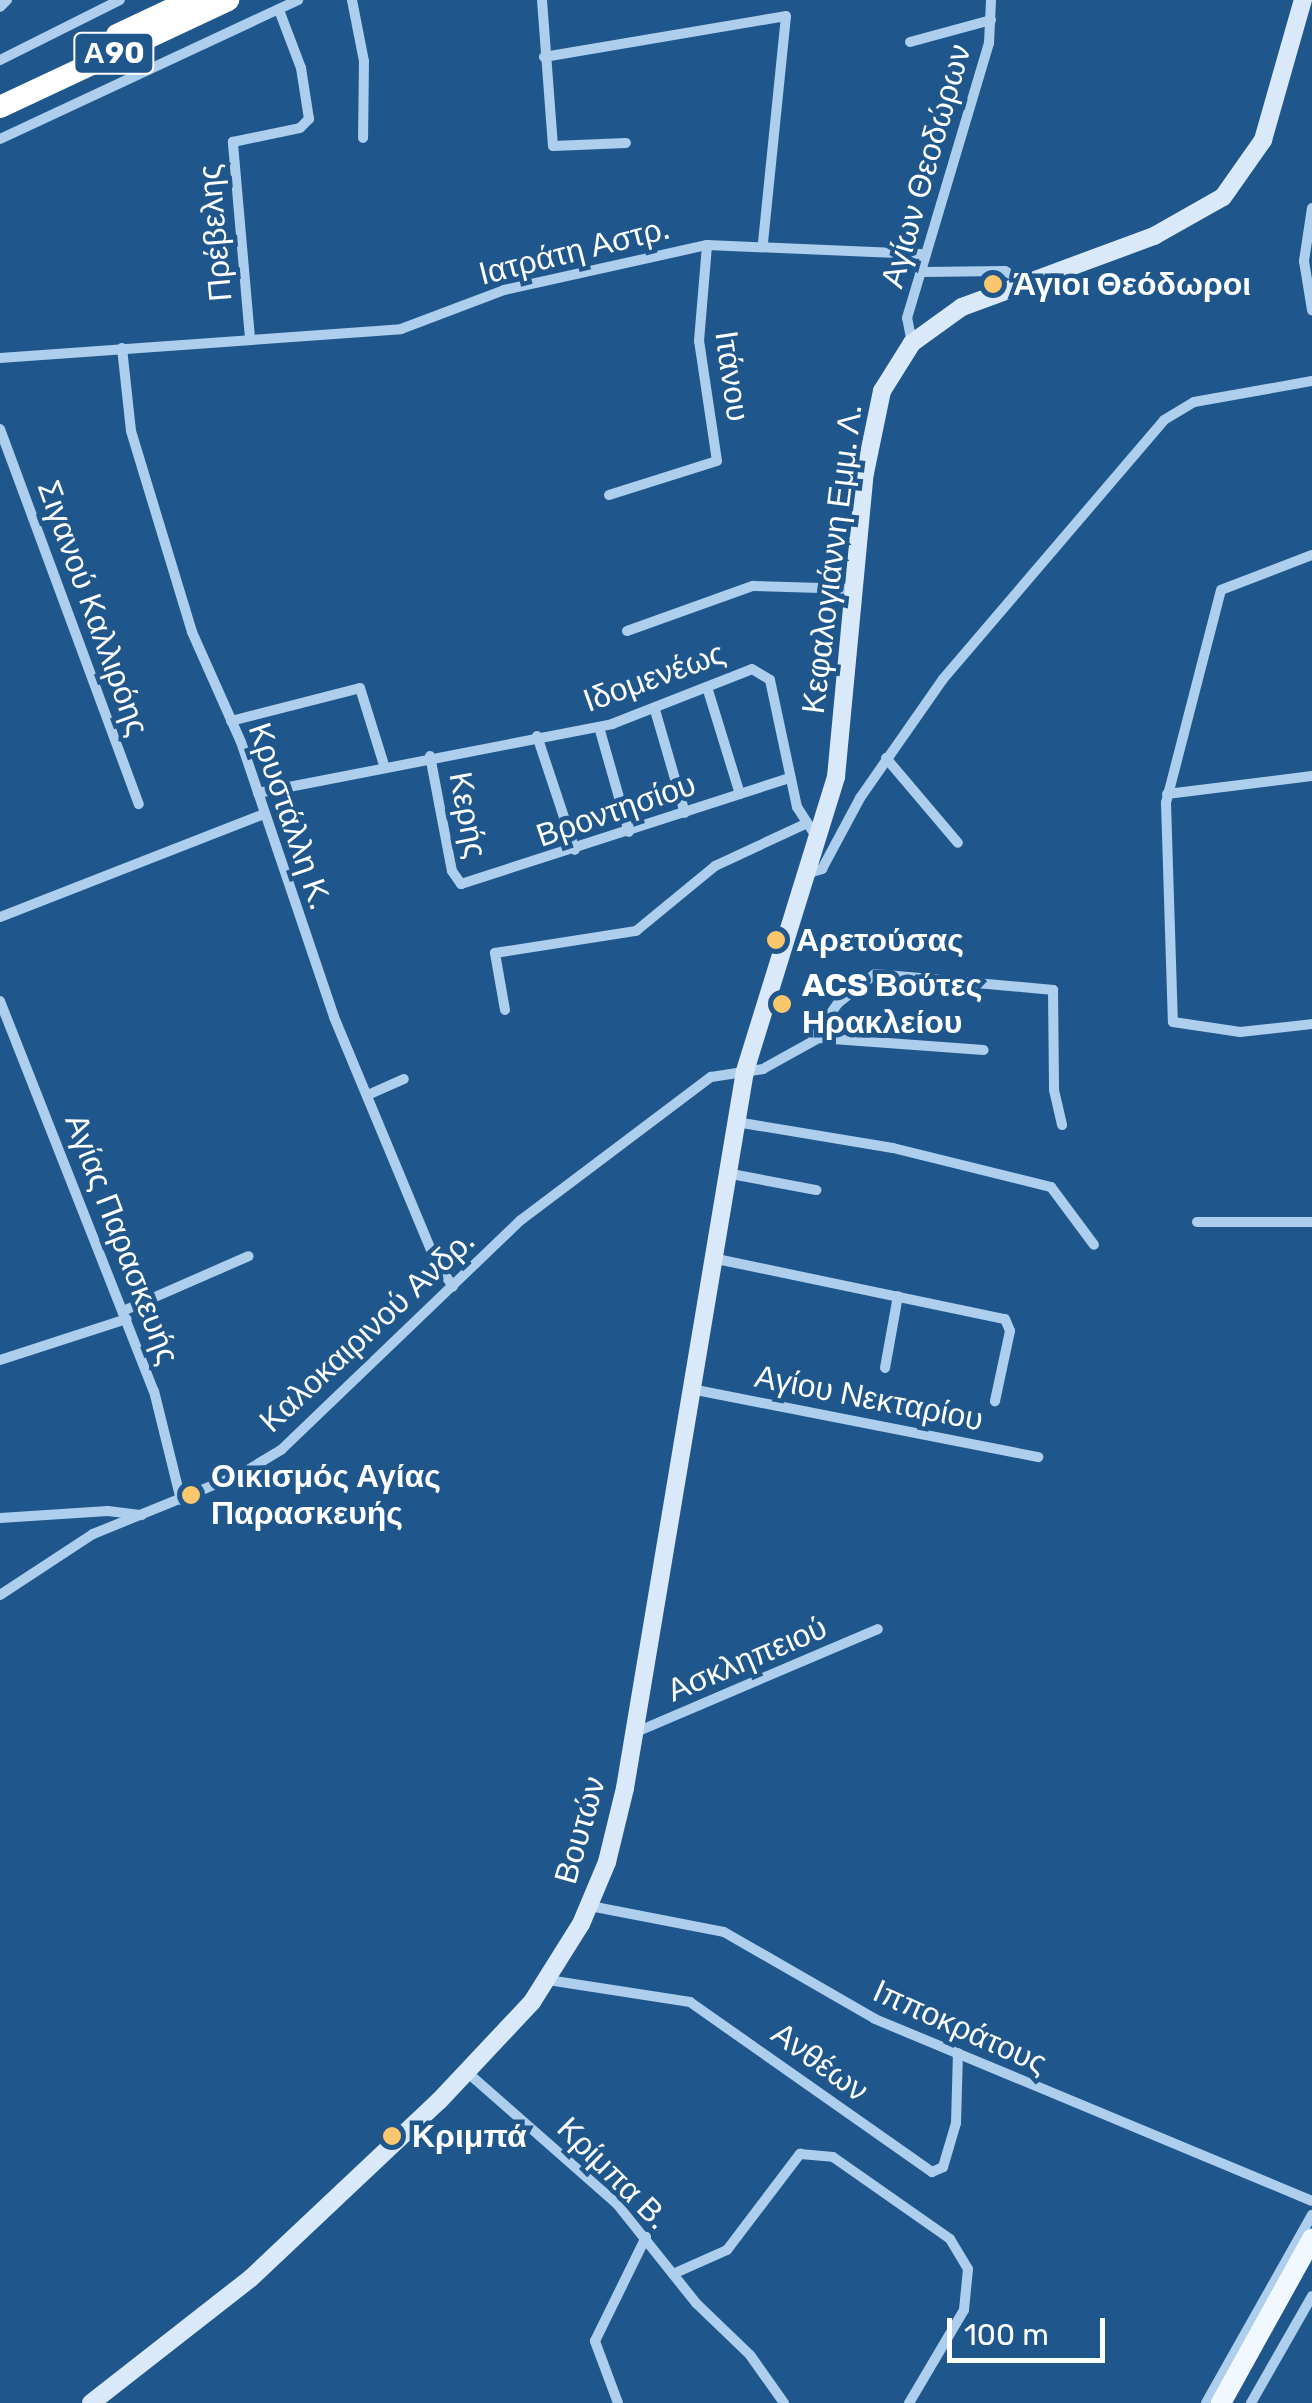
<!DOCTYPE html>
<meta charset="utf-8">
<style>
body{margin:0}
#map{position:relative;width:1312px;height:2403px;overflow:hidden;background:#1f578d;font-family:Rubik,sans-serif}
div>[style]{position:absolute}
.minor>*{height:10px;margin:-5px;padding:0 5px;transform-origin:5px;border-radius:5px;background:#adceec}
.secondary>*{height:18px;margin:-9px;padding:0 9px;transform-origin:9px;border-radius:9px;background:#d9e9f9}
.primary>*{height:20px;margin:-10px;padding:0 10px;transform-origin:10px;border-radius:10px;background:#f2f8ff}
.motorway>*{height:22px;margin:-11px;padding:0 11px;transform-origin:11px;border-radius:11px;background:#fff}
.dots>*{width:28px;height:28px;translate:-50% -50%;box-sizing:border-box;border:5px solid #1f578d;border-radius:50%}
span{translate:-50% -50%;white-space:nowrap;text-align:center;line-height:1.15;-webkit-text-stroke:9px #1f578d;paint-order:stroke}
.shield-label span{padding:2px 8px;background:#1f578d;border:2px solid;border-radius:8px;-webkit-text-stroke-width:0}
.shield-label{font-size:30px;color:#fff;font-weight:700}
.street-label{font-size:32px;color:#fff}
.poi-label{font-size:32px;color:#fff;font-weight:700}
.left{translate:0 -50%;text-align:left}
.scale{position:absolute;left:947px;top:2318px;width:158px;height:45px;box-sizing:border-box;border:5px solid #fff;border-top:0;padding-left:12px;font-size:30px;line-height:35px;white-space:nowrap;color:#fff;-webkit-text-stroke:8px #1f578d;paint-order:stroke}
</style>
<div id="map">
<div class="minor">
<div style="left:352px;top:0;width:62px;rotate:78.9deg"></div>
<div style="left:364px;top:61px;width:77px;rotate:90.7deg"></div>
<div style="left:542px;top:0;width:146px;rotate:85.7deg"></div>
<div style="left:553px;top:146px;width:73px;rotate:-2.4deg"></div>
<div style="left:0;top:7px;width:10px;rotate:-45deg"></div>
<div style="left:910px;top:42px;width:84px;rotate:-15.2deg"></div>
<div style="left:544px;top:57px;width:245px;rotate:-9.6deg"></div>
<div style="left:786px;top:16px;width:229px;rotate:95.8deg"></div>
<div style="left:0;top:60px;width:134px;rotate:-26.6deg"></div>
<div style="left:0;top:139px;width:329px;rotate:-25deg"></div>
<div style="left:1312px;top:208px;width:54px;rotate:98.6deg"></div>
<div style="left:1304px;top:261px;width:50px;rotate:80.7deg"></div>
<div style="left:923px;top:272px;width:82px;rotate:-0.7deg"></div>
<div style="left:1005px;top:271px;width:22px;rotate:30deg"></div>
<div style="left:250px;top:338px;width:197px;rotate:-95deg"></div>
<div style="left:233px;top:142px;width:68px;rotate:-11.8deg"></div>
<div style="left:300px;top:128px;width:13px;rotate:-45deg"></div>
<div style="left:309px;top:119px;width:52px;rotate:-98.9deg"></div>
<div style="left:301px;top:68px;width:62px;rotate:-110.8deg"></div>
<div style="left:912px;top:343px;width:25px;rotate:-101deg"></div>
<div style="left:907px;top:318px;width:287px;rotate:-73.4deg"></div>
<div style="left:989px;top:43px;width:43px;rotate:-87.3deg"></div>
<div style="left:122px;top:348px;width:83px;rotate:83.8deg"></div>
<div style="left:131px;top:431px;width:210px;rotate:73.1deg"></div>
<div style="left:192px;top:632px;width:120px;rotate:66deg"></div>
<div style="left:241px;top:742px;width:290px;rotate:71.3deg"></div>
<div style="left:334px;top:1017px;width:263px;rotate:67.4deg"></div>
<div style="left:435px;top:1260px;width:32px;rotate:56deg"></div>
<div style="left:0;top:358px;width:402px;rotate:-4.1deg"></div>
<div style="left:401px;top:329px;width:110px;rotate:-20.7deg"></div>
<div style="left:504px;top:290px;width:208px;rotate:-12.5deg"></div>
<div style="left:707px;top:245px;width:219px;rotate:2.4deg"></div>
<div style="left:0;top:429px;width:400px;rotate:69.7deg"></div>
<div style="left:609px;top:495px;width:113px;rotate:-17.5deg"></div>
<div style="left:717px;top:461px;width:121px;rotate:-98.5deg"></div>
<div style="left:699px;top:341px;width:96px;rotate:-85.2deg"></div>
<div style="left:1312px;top:555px;width:97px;rotate:159deg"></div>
<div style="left:1221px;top:590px;width:220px;rotate:104.5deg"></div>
<div style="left:1166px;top:803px;width:219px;rotate:88.2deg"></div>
<div style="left:1173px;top:1022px;width:68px;rotate:8.5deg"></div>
<div style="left:1240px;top:1032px;width:72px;rotate:-6.3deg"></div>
<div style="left:627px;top:631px;width:134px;rotate:-19.7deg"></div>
<div style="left:753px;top:586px;width:102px;rotate:1.7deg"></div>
<div style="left:707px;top:687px;width:112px;rotate:72.9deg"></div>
<div style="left:655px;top:710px;width:107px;rotate:73.8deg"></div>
<div style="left:231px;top:721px;width:133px;rotate:-14.3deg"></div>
<div style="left:360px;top:688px;width:81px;rotate:72.7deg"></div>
<div style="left:599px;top:727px;width:109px;rotate:74.1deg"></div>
<div style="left:537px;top:736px;width:120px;rotate:71.6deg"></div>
<div style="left:430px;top:756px;width:117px;rotate:79.2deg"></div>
<div style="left:452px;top:871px;width:16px;rotate:55deg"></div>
<div style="left:461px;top:884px;width:346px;rotate:-17.9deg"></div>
<div style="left:886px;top:758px;width:111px;rotate:49.7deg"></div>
<div style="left:258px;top:793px;width:361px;rotate:-11deg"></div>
<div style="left:612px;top:724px;width:150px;rotate:-21.4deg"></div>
<div style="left:752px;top:669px;width:21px;rotate:31deg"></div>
<div style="left:770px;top:680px;width:130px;rotate:78deg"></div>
<div style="left:797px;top:807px;width:38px;rotate:57deg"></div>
<div style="left:1167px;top:794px;width:146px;rotate:-7.1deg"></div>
<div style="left:809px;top:873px;width:14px;rotate:-17deg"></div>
<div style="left:822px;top:869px;width:81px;rotate:-61.8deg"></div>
<div style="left:860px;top:798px;width:145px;rotate:-55.1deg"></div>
<div style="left:943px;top:679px;width:340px;rotate:-49.5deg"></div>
<div style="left:1164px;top:420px;width:35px;rotate:-31deg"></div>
<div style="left:1194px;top:402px;width:120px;rotate:-10.1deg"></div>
<div style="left:0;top:917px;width:283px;rotate:-21.3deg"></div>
<div style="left:0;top:1001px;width:419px;rotate:68.5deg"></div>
<div style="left:154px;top:1391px;width:112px;rotate:76.1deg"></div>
<div style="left:505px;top:1010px;width:58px;rotate:-100deg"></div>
<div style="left:495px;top:953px;width:143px;rotate:-8.9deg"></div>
<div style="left:636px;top:931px;width:102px;rotate:-39.4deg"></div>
<div style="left:715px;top:866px;width:99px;rotate:-25deg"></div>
<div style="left:813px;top:1039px;width:44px;rotate:-55.2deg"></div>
<div style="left:838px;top:1003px;width:47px;rotate:-38.1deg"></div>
<div style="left:875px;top:974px;width:179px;rotate:5.1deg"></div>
<div style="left:1053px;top:990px;width:100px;rotate:89.4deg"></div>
<div style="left:1054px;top:1090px;width:36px;rotate:77deg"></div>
<div style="left:370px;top:1094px;width:37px;rotate:-24deg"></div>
<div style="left:736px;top:1122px;width:159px;rotate:9.4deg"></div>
<div style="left:893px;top:1148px;width:163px;rotate:13.9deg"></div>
<div style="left:1051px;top:1187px;width:72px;rotate:53.4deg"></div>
<div style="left:726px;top:1173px;width:92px;rotate:10.7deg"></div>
<div style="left:1197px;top:1222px;width:115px"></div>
<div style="left:712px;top:1258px;width:299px;rotate:11.8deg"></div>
<div style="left:1005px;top:1319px;width:13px;rotate:67deg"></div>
<div style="left:1010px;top:1331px;width:72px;rotate:102.1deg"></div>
<div style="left:123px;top:1311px;width:137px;rotate:-23.6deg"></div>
<div style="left:0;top:1360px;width:133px;rotate:-18deg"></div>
<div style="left:885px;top:1368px;width:73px;rotate:-79.8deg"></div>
<div style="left:691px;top:1389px;width:354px;rotate:11.1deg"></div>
<div style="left:0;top:1518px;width:108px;rotate:-3.7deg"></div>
<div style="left:108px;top:1511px;width:34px;rotate:7deg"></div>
<div style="left:0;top:1595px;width:111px;rotate:-33.3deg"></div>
<div style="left:93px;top:1534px;width:160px;rotate:-22.1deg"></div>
<div style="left:241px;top:1474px;width:47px;rotate:-31deg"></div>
<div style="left:281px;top:1450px;width:332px;rotate:-43.8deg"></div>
<div style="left:521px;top:1220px;width:238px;rotate:-37deg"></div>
<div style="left:711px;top:1077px;width:53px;rotate:-8.7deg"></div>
<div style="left:763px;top:1069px;width:64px;rotate:-29deg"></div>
<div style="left:819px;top:1038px;width:165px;rotate:4.2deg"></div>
<div style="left:634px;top:1733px;width:265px;rotate:-23.1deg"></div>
<div style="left:590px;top:1906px;width:136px;rotate:11deg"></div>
<div style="left:724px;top:1932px;width:174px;rotate:29.9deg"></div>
<div style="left:875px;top:2019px;width:473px;rotate:22.6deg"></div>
<div style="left:548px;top:1980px;width:144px;rotate:8.8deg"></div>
<div style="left:690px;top:2002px;width:296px;rotate:35.1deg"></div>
<div style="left:932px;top:2172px;width:12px;rotate:-24deg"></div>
<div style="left:943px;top:2167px;width:46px;rotate:-73.5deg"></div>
<div style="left:956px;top:2123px;width:70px;rotate:-88.4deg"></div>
<div style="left:468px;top:2073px;width:198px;rotate:41.3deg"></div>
<div style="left:617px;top:2204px;width:127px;rotate:51.4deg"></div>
<div style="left:696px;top:2303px;width:75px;rotate:43.9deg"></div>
<div style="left:750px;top:2355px;width:59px;rotate:54.7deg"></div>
<div style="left:673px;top:2274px;width:59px;rotate:-24deg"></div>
<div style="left:727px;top:2250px;width:121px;rotate:-52.8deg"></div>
<div style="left:800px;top:2154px;width:33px;rotate:5deg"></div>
<div style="left:833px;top:2157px;width:143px;rotate:35deg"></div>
<div style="left:950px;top:2239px;width:35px;rotate:59deg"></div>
<div style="left:968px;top:2269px;width:41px;rotate:95.6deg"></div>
<div style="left:964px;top:2310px;width:108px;rotate:120.6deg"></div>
<div style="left:618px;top:2403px;width:66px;rotate:-110.4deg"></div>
<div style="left:595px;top:2341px;width:116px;rotate:-63.9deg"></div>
<div style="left:1206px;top:2403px;width:216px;rotate:-60.6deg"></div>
<div style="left:1251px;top:2403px;width:123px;rotate:-60.3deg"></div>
</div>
<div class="secondary">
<div style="left:91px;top:2403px;width:203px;rotate:-38deg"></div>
<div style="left:251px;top:2278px;width:258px;rotate:-43.3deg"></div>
<div style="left:439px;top:2101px;width:136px;rotate:-46.8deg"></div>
<div style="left:532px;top:2002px;width:92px;rotate:-57.9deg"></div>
<div style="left:581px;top:1924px;width:67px;rotate:-67.2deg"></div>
<div style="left:607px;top:1862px;width:76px;rotate:-76.3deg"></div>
<div style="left:625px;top:1788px;width:727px;rotate:-80.5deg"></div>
<div style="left:745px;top:1071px;width:308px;rotate:-72.8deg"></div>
<div style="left:836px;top:777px;width:305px;rotate:-84.6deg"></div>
<div style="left:865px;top:473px;width:84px;rotate:-78.3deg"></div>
<div style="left:882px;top:391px;width:57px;rotate:-58deg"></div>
<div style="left:912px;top:343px;width:62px;rotate:-35.8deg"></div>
<div style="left:962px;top:307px;width:205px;rotate:-20.3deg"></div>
<div style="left:1154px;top:236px;width:79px;rotate:-29.5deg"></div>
<div style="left:1223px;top:197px;width:70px;rotate:-54.9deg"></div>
<div style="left:1263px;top:140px;width:146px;rotate:-74.1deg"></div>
</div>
<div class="primary">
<div style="left:1221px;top:2403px;width:188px;rotate:-61deg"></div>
</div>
<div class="motorway">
<div style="left:117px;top:35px;width:82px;rotate:-25.3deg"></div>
<div style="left:0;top:107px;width:252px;rotate:-25.1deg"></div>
</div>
<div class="dots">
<div style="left:993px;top:284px;background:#fac76d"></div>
<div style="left:776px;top:940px;background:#fac76d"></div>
<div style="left:782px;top:1004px;background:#fac76d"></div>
<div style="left:191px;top:1495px;background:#fac76d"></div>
<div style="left:392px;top:2136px;background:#fac76d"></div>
</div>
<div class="shield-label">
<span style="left:114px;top:53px">Α90</span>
</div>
<div class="street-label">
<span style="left:926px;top:166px;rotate:-74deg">Αγίων Θεοδώρων</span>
<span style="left:215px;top:233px;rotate:-95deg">Πρέβελης</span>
<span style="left:574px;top:251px;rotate:-14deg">Ιατράτη Αστρ.</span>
<span style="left:732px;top:376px;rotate:82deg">Ιτάνου</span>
<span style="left:832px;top:559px;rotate:-83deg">Κεφαλογιάννη Εμμ. Λ.</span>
<span style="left:93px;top:608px;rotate:70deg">Σιγανού Καλλιρόης</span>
<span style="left:654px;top:677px;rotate:-20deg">Ιδομενέως</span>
<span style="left:616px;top:810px;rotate:-19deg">Βροντησίου</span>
<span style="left:468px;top:815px;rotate:79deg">Κερής</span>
<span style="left:290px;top:816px;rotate:71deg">Κρυστάλλη Κ.</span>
<span style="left:122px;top:1239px;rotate:69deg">Αγίας Παρασκευής</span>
<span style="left:367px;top:1331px;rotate:-43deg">Καλοκαιρινού Ανδρ.</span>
<span style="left:869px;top:1398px;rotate:11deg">Αγίου Νεκταρίου</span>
<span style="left:747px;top:1659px;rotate:-23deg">Ασκληπειού</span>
<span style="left:580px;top:1830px;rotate:-74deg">Βουτών</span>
<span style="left:960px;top:2027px;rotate:24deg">Ιπποκράτους</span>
<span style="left:820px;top:2062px;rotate:36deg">Ανθέων</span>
<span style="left:613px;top:2173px;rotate:45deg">Κρίμπα Β.</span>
</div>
<div class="poi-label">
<span class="left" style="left:1013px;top:284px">Άγιοι Θεόδωροι</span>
<span class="left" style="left:796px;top:940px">Αρετούσας</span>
<span class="left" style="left:802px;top:1004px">ACS Βούτες<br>Ηρακλείου</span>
<span class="left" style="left:211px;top:1495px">Οικισμός Αγίας<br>Παρασκευής</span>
<span class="left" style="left:412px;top:2136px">Κριμπά</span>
</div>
<div class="scale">100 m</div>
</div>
